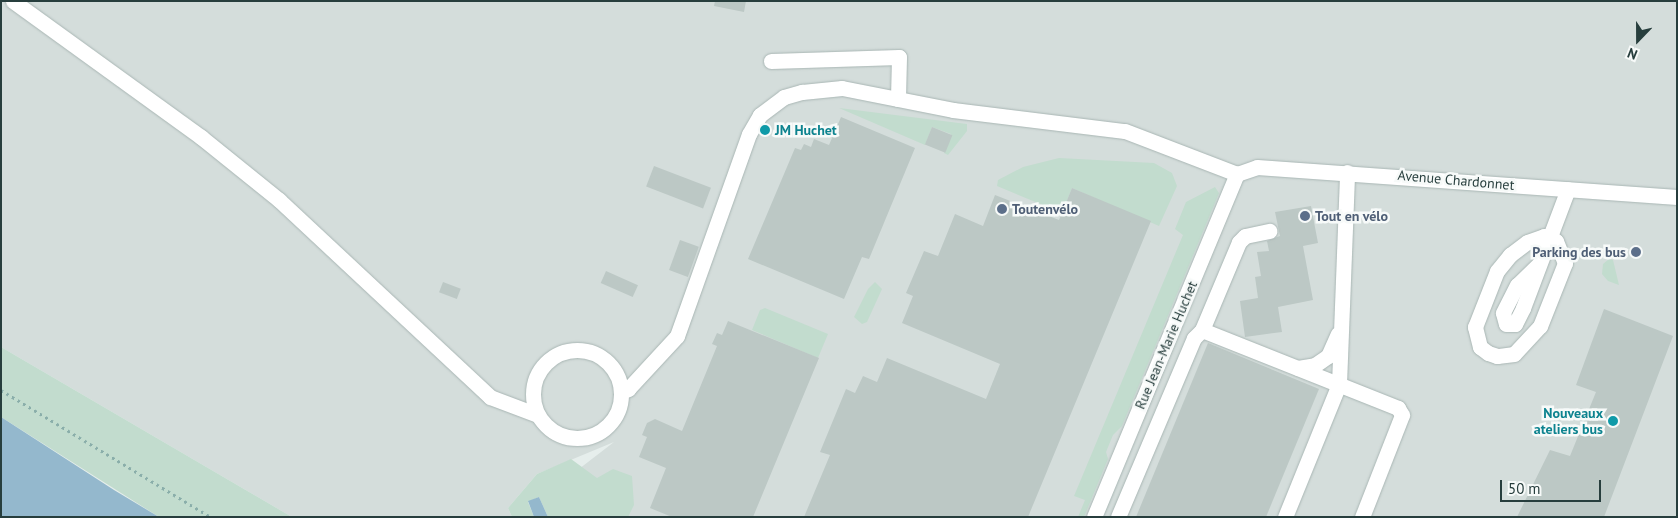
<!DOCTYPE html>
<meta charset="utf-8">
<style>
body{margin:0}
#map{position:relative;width:1678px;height:518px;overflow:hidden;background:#e6eeec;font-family:"PT Sans",sans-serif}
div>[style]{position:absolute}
.built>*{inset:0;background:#d4dddb}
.green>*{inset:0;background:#c2dcce}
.water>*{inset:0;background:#94b8cd}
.building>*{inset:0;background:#bcc8c5;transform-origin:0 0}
.path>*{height:2.5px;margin-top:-1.25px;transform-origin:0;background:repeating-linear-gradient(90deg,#8aaeaa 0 2.5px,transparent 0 6.5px)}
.roads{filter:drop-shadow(0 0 1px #a9b6b4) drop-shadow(0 0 1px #a9b6b4)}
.minor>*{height:15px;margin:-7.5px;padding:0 7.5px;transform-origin:7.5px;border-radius:7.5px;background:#fff}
.minor>.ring{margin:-7.5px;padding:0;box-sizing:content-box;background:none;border:15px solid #fff;border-radius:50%}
.dots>*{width:14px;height:14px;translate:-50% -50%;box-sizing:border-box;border:2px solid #f7faf9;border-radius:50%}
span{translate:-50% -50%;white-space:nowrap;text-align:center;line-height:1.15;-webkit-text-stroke:5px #f7faf9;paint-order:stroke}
.culture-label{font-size:14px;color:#0d838f;font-weight:700}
.left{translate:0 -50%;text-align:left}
.right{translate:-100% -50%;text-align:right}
.street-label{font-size:14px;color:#273e3d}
.service-label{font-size:14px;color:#4e5e75;font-weight:700}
.frame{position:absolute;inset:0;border:2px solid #273e3d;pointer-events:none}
.north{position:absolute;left:1613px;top:15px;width:50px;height:50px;-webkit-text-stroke:4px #f7faf9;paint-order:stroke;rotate:202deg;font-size:14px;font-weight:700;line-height:20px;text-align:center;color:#273e3d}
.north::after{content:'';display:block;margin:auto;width:18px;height:22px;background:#273e3d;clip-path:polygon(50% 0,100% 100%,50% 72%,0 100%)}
.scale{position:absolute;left:1500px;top:480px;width:101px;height:22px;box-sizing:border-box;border:2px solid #273e3d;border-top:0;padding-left:6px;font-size:15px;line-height:18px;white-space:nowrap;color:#273e3d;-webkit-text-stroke:4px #f7faf9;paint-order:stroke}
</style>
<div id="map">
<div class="built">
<div style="clip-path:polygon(1px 1px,1677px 1px,1677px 517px,571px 517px,575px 472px,614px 442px,537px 474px,508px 508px,512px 517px,292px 517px,1px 347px)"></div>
</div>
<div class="green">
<div style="clip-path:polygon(839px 108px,967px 124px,967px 131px,948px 155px,944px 153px,951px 134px,932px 127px,925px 145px)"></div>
<div style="clip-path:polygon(1059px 158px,1154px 163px,1172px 173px,1177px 186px,1159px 226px,1072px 188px,1062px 213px,997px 186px,998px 180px,1023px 167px)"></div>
<div style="clip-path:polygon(1215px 187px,1219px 193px,1217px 198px,1122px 426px,1113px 435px,1106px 452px,1108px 459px,1084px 517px,1078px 517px,1085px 500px,1074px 496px,1183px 235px,1175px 229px,1186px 202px)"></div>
<div style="clip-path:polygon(1609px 259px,1613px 260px,1619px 285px,1608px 281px,1602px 274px,1603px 264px)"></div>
<div style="clip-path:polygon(875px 282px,882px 289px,867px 322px,862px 324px,854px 317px,868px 289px)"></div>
<div style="clip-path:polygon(765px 308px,828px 334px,818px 358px,752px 330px,760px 310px)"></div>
<div style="clip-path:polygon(1px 347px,292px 517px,159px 517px,1px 417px)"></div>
<div style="clip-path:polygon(571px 459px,597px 478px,613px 469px,632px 476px,634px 505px,628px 517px,548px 517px,539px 497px,528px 502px,534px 517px,512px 517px,508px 508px,537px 474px)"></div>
</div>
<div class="water">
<div style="clip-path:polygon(1px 417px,114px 490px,159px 517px,1px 517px)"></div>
<div style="clip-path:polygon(539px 497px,548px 517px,534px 517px,528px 501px)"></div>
</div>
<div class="building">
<div style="clip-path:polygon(715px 1px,746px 1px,744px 12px,714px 6px)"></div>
<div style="clip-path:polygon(841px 117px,915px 148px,869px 259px,862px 257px,844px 299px,748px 259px,795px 148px,801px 150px,804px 144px,811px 147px,814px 139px,829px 145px)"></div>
<div style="left:932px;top:127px;width:22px;height:19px;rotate:22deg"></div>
<div style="left:654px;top:166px;width:61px;height:22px;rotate:21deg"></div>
<div style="clip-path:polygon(1072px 188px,1151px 221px,1028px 517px,804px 517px,830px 455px,820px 452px,846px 389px,855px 393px,863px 376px,877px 382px,887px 358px,986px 399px,1000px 364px,902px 323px,913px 296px,906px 293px,924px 251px,938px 256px,955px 214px,983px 226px,995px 195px,1059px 220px)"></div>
<div style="clip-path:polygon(1311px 206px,1318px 243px,1303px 246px,1313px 300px,1278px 307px,1282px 332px,1245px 337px,1240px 301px,1258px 298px,1255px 277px,1261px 276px,1257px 252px,1269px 251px,1267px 241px,1280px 236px,1275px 212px)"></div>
<div style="left:680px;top:240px;width:20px;height:32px;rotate:20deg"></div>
<div style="left:606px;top:271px;width:35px;height:13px;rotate:24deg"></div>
<div style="left:443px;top:282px;width:19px;height:11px;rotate:21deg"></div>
<div style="clip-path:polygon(1604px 309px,1673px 336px,1604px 517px,1517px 517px,1550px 450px,1570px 456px,1596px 392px,1576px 385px)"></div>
<div style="clip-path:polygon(728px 321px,819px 358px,753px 517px,672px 517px,650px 508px,666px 468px,639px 457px,647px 437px,642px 435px,647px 423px,655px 419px,682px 431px,717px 346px,712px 344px,717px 333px,722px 335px)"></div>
<div style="clip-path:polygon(1208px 343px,1319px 389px,1266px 517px,1136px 517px)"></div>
</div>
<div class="path">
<div style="left:1px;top:390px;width:245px;rotate:31.2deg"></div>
</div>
<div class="roads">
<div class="minor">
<div style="left:13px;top:1px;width:232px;rotate:35.9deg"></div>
<div style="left:201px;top:137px;width:100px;rotate:38.9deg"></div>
<div style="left:279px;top:200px;width:289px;rotate:43deg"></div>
<div style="left:490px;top:397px;width:51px;rotate:20.6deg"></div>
<div style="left:771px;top:61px;width:128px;rotate:-1.8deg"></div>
<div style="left:899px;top:57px;width:42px;rotate:91.4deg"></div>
<div style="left:1237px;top:174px;width:21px;rotate:-19deg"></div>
<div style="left:1257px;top:167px;width:421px;rotate:4.1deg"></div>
<div style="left:1544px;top:236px;width:13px;rotate:23deg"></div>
<div style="left:1556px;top:241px;width:24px;rotate:68deg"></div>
<div style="left:1565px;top:263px;width:68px;rotate:111.6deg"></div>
<div style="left:1540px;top:326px;width:38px;rotate:133deg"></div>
<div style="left:1514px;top:354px;width:17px;rotate:173deg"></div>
<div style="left:1497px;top:356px;width:9px;rotate:-162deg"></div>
<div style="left:1488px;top:353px;width:10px;rotate:-143deg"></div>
<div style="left:1480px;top:347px;width:21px;rotate:-104deg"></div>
<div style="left:1475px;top:327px;width:60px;rotate:-68.6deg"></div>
<div style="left:1497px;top:271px;width:21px;rotate:-51deg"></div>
<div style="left:1510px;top:255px;width:21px;rotate:-37deg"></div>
<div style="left:1527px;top:242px;width:18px;rotate:-19deg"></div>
<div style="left:1539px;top:264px;width:30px;rotate:136deg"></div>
<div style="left:1517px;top:285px;width:31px;rotate:117deg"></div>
<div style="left:1503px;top:313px;width:11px;rotate:75deg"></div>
<div style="left:1506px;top:324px;width:9px"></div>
<div style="left:1515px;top:324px;width:18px;rotate:-63deg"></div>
<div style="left:1523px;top:308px;width:127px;rotate:-69.3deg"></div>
<div style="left:1202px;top:330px;width:211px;rotate:21.7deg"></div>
<div style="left:1398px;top:408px;width:8px;rotate:60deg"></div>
<div style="left:1402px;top:415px;width:110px;rotate:111.4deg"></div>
<div class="ring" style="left:533px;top:350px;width:73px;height:73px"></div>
<div style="left:1298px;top:368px;width:17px;rotate:-10deg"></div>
<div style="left:1315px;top:365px;width:16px;rotate:-35deg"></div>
<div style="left:1328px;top:356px;width:24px;rotate:-66deg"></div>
<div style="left:621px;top:392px;width:8px;rotate:-23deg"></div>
<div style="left:628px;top:389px;width:72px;rotate:-47.2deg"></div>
<div style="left:677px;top:336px;width:214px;rotate:-70.4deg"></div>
<div style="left:749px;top:134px;width:22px;rotate:-60deg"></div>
<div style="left:760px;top:115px;width:30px;rotate:-37deg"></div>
<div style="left:784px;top:97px;width:19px;rotate:-16deg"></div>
<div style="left:802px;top:92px;width:40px;rotate:-5.7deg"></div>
<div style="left:842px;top:88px;width:113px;rotate:11.2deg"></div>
<div style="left:953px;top:110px;width:173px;rotate:7deg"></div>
<div style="left:1125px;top:131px;width:120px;rotate:21deg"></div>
<div style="left:1094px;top:517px;width:372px;rotate:-67.4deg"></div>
<div style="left:1118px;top:517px;width:194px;rotate:-67deg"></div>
<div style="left:1194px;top:338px;width:11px;rotate:-45deg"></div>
<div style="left:1202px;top:330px;width:95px;rotate:-67.2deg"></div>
<div style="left:1239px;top:242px;width:8px;rotate:-45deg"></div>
<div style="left:1245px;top:236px;width:25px;rotate:-12deg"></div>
<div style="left:1285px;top:517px;width:144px;rotate:-67.9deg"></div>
<div style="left:1339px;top:384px;width:212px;rotate:-87.8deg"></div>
</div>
</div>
<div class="dots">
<div style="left:765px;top:130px;background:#0f9aa8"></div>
<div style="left:1002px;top:209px;background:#5c6f8a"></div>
<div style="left:1305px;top:216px;background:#5c6f8a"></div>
<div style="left:1636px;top:252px;background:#5c6f8a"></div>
<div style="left:1613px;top:421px;background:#0f9aa8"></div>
</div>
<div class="culture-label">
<span class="left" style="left:775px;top:130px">JM Huchet</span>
<span class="right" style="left:1603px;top:421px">Nouveaux<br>ateliers bus</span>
</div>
<div class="street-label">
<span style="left:1456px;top:180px;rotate:5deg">Avenue Chardonnet</span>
<span style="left:1166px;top:345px;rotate:-67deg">Rue Jean-Marie Huchet</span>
</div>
<div class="service-label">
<span class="left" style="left:1012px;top:209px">Toutenvélo</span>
<span class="left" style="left:1315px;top:216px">Tout en vélo</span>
<span class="right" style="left:1626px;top:252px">Parking des bus</span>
</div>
<div class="frame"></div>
<div class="north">N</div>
<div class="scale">50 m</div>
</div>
